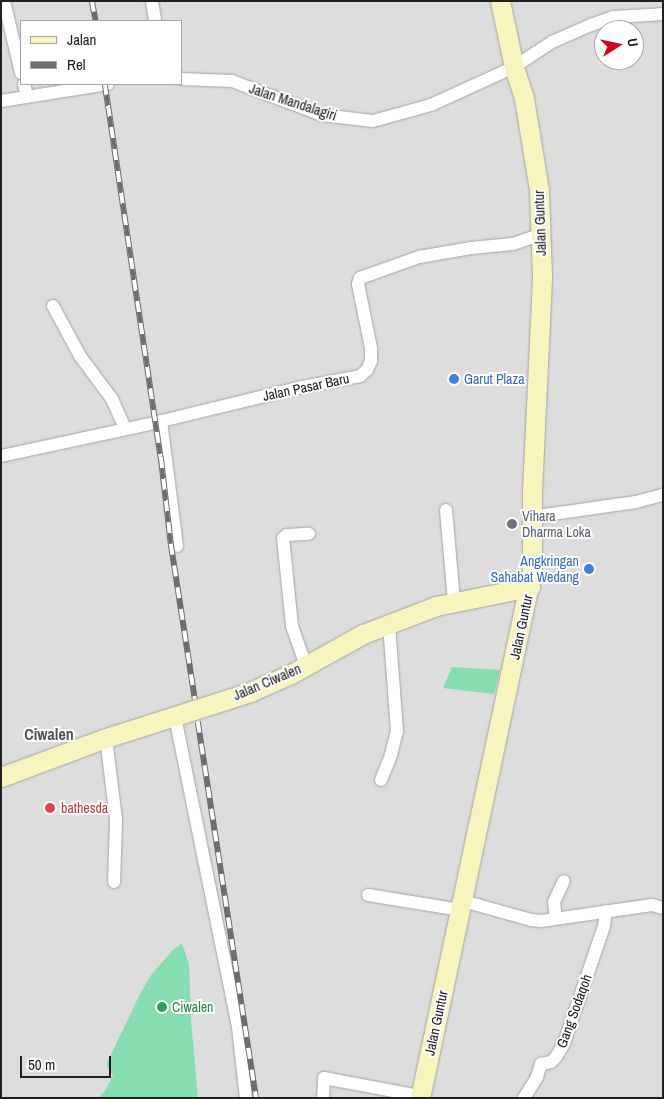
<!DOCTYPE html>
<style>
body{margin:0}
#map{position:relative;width:664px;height:1099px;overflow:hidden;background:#f1ece7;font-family:"Archivo Narrow",sans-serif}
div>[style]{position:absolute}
.residential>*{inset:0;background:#dedddd}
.pitch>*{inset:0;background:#87ddb2}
.roads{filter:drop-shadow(0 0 1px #a4a4a4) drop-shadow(0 0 1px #a4a4a4)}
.street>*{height:12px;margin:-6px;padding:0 6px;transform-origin:6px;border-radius:6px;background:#fff}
.secondary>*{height:19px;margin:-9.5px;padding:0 9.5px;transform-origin:9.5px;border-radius:9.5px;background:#f8f4bd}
.rail>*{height:5.5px;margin-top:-2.75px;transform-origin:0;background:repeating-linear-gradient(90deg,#fff 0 11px,#6e6e6e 0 22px);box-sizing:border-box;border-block:1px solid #6e6e6e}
.dots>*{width:14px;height:14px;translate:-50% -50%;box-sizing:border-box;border:2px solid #fff;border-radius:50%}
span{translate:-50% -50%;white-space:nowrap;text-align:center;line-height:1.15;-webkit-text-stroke:4px #fff;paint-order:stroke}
.street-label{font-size:14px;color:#202020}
.shop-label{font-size:14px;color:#366cbe}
.left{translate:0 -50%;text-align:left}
.right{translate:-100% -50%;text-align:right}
.worship-label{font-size:14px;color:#5b616d}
.health-label{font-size:14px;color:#be3a42}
.leisure-label{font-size:14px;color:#27864d}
.quarter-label{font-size:16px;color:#535353;font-weight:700}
.frame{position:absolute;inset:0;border:2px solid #202020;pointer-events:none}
.legend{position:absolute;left:20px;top:20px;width:162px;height:65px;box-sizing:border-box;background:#fff;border:1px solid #a6a6a6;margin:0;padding:6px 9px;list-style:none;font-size:15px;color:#202020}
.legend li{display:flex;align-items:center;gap:10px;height:25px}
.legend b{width:25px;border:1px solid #a6a6a6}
.north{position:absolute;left:594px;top:20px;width:50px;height:50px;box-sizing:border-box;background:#fff;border:1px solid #a6a6a6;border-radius:50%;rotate:80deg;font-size:14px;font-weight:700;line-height:20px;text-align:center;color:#202020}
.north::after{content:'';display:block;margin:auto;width:18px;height:22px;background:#cc041c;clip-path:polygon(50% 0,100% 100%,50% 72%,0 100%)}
.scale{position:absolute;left:20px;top:1056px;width:91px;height:22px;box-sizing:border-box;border:2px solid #202020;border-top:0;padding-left:6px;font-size:15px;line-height:18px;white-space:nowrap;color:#202020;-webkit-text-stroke:4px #fff;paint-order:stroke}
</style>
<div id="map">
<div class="residential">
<div style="clip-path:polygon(evenodd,1px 1px,663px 1px,663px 1098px,1px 1098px,1px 1px,21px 21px,181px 21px,181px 84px,21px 84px,21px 21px,1px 1px,604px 30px,634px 30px,634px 60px,604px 60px,604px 30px)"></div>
</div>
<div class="pitch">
<div style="clip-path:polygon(452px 667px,500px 670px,494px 694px,443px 688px)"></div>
<div style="clip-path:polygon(182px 943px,189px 964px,191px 1020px,198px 1098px,98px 1098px,105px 1091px,113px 1075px,106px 1065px,140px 994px,151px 975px,174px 949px)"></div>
</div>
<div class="roads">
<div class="street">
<div style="left:4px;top:1px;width:74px;rotate:76.7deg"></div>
<div style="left:152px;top:1px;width:20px;rotate:81deg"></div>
<div style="left:181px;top:79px;width:51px;rotate:2.2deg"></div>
<div style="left:232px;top:81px;width:96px;rotate:20.7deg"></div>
<div style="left:322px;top:115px;width:51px;rotate:6.7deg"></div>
<div style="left:373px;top:121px;width:60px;rotate:-15.4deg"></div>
<div style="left:431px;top:105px;width:91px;rotate:-24.6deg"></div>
<div style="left:514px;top:67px;width:45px;rotate:-33.3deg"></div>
<div style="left:552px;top:42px;width:43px;rotate:-23.6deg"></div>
<div style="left:591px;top:25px;width:23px;rotate:-20deg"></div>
<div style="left:613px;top:17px;width:50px;rotate:-3.4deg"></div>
<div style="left:24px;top:84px;width:12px;rotate:76deg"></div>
<div style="left:1px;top:101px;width:108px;rotate:-9deg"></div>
<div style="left:53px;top:306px;width:57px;rotate:61.6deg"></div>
<div style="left:80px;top:356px;width:54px;rotate:53.3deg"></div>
<div style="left:112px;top:399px;width:32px;rotate:66deg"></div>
<div style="left:161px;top:421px;width:126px;rotate:82.7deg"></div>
<div style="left:1px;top:456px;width:147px;rotate:-12.1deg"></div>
<div style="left:145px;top:425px;width:162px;rotate:-13.6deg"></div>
<div style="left:302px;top:387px;width:59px;rotate:-10.7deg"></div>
<div style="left:360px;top:376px;width:9px;rotate:-41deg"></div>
<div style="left:367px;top:370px;width:10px;rotate:-66deg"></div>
<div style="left:371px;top:361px;width:13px;rotate:-90deg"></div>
<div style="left:371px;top:348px;width:65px;rotate:-101.5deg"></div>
<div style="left:358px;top:284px;width:6px;rotate:-72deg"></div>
<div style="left:360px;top:278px;width:63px;rotate:-19.6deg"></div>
<div style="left:419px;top:257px;width:53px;rotate:-9.8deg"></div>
<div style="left:471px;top:248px;width:42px;rotate:-5.4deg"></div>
<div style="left:513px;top:244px;width:31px;rotate:-19deg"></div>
<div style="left:446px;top:510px;width:91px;rotate:85deg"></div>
<div style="left:531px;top:517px;width:106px;rotate:-8.1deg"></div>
<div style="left:636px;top:502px;width:28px;rotate:-15deg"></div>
<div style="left:306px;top:666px;width:42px;rotate:-109.3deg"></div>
<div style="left:292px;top:626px;width:88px;rotate:-95.8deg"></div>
<div style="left:283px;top:538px;width:5px;rotate:-37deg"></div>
<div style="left:287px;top:535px;width:22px;rotate:-3deg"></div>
<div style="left:175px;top:717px;width:316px;rotate:78.5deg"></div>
<div style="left:238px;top:1027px;width:71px;rotate:83.6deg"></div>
<div style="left:106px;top:738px;width:83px;rotate:83deg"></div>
<div style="left:116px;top:820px;width:62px;rotate:91.8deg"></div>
<div style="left:381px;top:780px;width:27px;rotate:-68deg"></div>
<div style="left:391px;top:755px;width:25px;rotate:-76deg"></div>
<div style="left:397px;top:731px;width:106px;rotate:-94.3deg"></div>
<div style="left:368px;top:895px;width:94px;rotate:9.2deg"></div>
<div style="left:463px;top:901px;width:71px;rotate:15.6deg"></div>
<div style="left:531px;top:920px;width:10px;rotate:6deg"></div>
<div style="left:541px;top:921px;width:112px;rotate:-8.2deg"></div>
<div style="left:652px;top:905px;width:11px;rotate:15deg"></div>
<div style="left:556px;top:918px;width:16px;rotate:-97deg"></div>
<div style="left:554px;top:902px;width:23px;rotate:-65deg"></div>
<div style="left:323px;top:1098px;width:20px;rotate:-87deg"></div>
<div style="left:324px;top:1078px;width:98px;rotate:10.6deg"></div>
<div style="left:524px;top:1098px;width:25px;rotate:-58deg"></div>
<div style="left:537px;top:1077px;width:14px;rotate:-73deg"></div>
<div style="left:541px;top:1064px;width:10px;rotate:-11deg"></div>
<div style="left:551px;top:1062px;width:7px;rotate:-45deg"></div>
<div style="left:556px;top:1057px;width:16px;rotate:-60deg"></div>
<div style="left:564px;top:1043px;width:124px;rotate:-71.1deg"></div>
<div style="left:604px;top:926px;width:15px;rotate:-82deg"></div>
</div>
<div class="secondary">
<div style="left:1px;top:777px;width:112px;rotate:-20.4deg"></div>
<div style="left:106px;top:738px;width:151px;rotate:-17.7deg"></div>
<div style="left:250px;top:692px;width:45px;rotate:-23.7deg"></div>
<div style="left:291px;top:674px;width:82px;rotate:-29.1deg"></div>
<div style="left:363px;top:634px;width:78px;rotate:-21deg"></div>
<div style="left:436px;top:606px;width:96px;rotate:-11.4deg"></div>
<div style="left:420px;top:1098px;width:540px;rotate:-78.02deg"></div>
<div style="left:532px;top:570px;width:79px;rotate:-90deg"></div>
<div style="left:532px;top:491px;width:214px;rotate:-87.3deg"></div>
<div style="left:542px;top:277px;width:87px;rotate:-92deg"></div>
<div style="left:539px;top:190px;width:93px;rotate:-99.3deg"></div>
<div style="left:524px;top:98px;width:33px;rotate:-108deg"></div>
<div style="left:514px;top:67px;width:67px;rotate:-102deg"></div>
</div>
</div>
<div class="rail">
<div style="left:92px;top:1px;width:20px;rotate:79deg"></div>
<div style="left:105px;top:84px;width:377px;rotate:81.5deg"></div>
<div style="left:161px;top:457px;width:88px;rotate:83.4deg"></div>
<div style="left:171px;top:544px;width:157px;rotate:81.2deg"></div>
<div style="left:198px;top:722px;width:380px;rotate:81.2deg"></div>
</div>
<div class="dots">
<div style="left:454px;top:379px;background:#3f7fe0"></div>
<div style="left:512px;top:524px;background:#6b7280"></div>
<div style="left:589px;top:569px;background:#3f7fe0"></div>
<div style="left:50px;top:808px;background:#e0444e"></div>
<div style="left:162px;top:1007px;background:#2e9e5b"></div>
</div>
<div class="street-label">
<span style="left:293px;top:102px;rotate:18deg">Jalan Mandalagiri</span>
<span style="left:540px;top:223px;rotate:-92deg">Jalan Guntur</span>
<span style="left:306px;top:387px;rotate:-12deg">Jalan Pasar Baru</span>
<span style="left:521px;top:627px;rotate:-78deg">Jalan Guntur</span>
<span style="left:267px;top:682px;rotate:-23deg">Jalan Ciwalen</span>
<span style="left:574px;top:1011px;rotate:-70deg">Gang Sodaqoh</span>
<span style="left:436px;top:1023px;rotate:-78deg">Jalan Guntur</span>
</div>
<div class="shop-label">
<span class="left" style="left:464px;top:379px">Garut Plaza</span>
<span class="right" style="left:579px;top:569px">Angkringan<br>Sahabat Wedang</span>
</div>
<div class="worship-label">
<span class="left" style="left:522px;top:524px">Vihara<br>Dharma Loka</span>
</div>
<div class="health-label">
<span class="left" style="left:61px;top:808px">bathesda</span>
</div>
<div class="leisure-label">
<span class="left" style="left:172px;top:1007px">Ciwalen</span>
</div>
<div class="quarter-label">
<span style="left:49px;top:734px">Ciwalen</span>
</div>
<div class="frame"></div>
<ul class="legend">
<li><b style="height:6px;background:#f8f4bd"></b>Jalan</li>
<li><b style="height:6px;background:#6e6e6e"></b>Rel</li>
</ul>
<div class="north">U</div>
<div class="scale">50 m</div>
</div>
